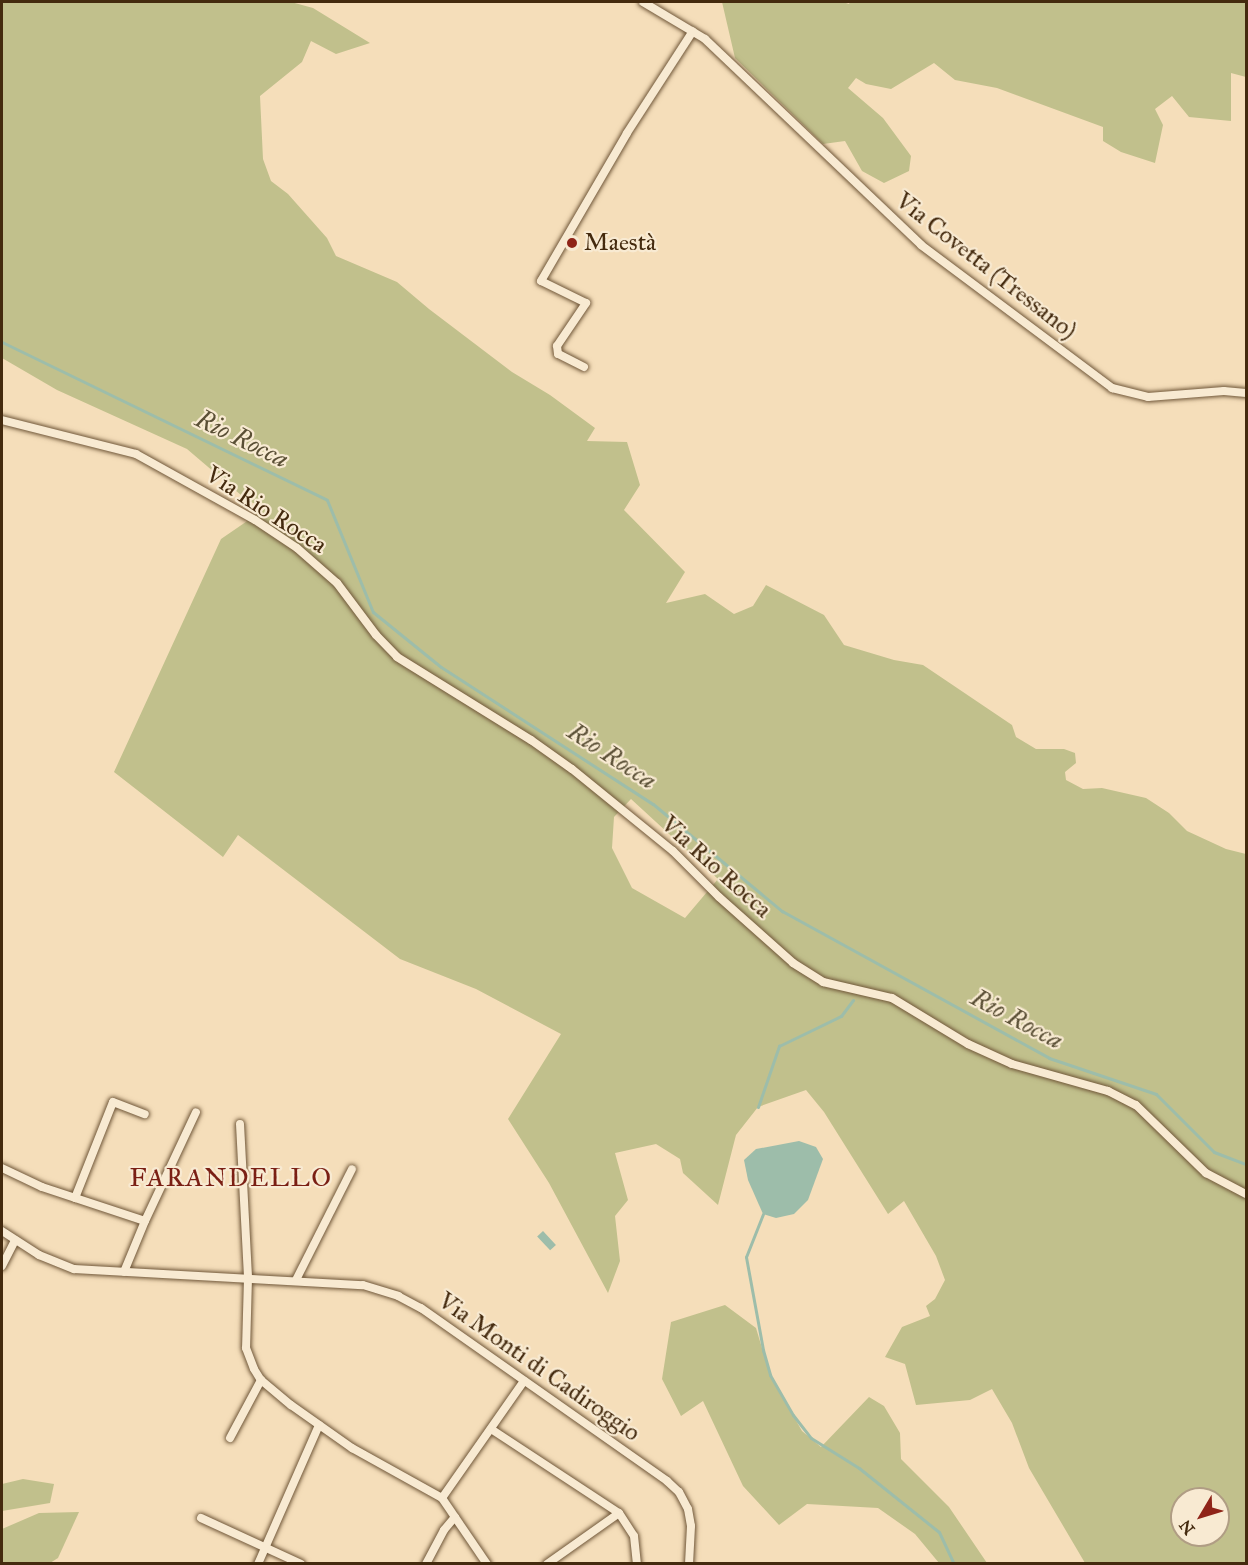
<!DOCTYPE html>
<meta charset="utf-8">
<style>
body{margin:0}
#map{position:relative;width:1248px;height:1565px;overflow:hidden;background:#f5deba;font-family:"IM FELL Great Primer",serif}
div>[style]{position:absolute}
.green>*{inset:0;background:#c1c08c}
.water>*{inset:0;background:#9dbdaa;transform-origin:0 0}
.stream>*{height:3px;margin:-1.5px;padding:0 1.5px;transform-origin:1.5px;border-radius:1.5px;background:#9dbdaa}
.roads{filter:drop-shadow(0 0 2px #705739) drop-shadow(0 0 2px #705739)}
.street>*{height:8px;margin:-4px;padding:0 4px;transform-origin:4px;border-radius:4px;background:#f8ead2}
.dots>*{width:16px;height:16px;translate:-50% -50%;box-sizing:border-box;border:3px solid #f8ead2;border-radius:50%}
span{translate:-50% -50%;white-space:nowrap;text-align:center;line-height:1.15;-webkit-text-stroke:4.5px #f8ead2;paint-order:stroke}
.poi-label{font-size:24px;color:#442a0e}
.left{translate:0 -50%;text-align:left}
.street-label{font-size:24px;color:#442a0e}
.water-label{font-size:26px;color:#5a4f35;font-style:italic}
.neighbourhood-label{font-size:26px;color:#7a1f14;letter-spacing:1.5px}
.frame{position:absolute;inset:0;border:3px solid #442a0e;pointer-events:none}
.north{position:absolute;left:1170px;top:1487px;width:60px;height:60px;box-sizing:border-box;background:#f8ead2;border:2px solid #b09d84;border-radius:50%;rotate:232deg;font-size:16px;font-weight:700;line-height:24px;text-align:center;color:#442a0e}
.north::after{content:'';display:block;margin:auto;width:21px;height:27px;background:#8f2418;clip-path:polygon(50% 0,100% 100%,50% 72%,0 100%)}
</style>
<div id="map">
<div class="green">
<div style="clip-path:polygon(evenodd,2px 2px,291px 2px,313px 8px,370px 43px,336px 54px,311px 41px,302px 62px,260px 96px,263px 159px,271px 181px,288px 194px,327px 238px,336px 256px,397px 282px,429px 309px,512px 372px,550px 395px,595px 428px,587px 441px,627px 442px,640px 485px,624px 510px,685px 572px,666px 603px,705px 594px,734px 614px,753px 606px,766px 585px,824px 615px,844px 645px,894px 660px,923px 665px,1012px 725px,1016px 737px,1036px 749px,1064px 749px,1075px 753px,1076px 763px,1065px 772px,1066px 780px,1083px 789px,1102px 788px,1146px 798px,1169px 813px,1187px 831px,1226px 849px,1246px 854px,1246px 1563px,1085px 1563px,1029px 1468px,1012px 1423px,992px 1389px,970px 1400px,916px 1405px,905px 1364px,885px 1357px,902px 1327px,930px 1316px,926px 1306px,935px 1299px,945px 1280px,936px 1256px,904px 1201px,888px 1214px,824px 1112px,806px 1090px,758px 1107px,736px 1135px,718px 1205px,683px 1173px,680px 1159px,656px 1144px,615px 1153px,628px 1200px,615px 1216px,620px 1261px,608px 1293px,549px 1183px,508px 1119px,561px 1034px,476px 989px,400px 959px,238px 835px,223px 857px,114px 772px,221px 539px,266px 508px,248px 501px,187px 449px,57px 390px,2px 358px,2px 2px,631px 799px,718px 879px,685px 918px,632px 888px,612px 848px,614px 817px,631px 799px,2px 2px,1182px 1499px,1218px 1499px,1218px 1535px,1182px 1535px,1182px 1499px)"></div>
<div style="clip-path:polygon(722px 2px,843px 2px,849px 4px,850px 2px,1246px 2px,1246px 77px,1231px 73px,1231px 121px,1189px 117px,1172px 96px,1155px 109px,1163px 125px,1155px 163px,1121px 152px,1103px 141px,1103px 127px,997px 88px,955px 80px,934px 63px,891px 89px,866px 84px,856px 78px,848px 88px,883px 118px,911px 156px,909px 171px,884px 183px,862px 171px,845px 141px,823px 144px,735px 58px)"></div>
<div style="clip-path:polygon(725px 1305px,756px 1328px,770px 1375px,802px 1431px,821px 1447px,869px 1397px,884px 1406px,900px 1433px,901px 1459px,949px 1507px,987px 1563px,939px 1563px,915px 1534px,878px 1508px,807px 1504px,779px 1525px,743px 1486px,703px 1401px,681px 1416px,662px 1379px,671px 1322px)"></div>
<div style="clip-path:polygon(23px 1479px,54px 1484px,50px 1503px,2px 1511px,2px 1484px)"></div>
<div style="clip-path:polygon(79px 1512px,58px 1558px,50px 1563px,2px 1563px,2px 1529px,39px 1513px)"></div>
</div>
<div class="water">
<div style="clip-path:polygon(799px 1141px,816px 1147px,823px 1159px,808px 1200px,794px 1214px,776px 1218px,763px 1214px,748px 1180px,744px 1160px,756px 1149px)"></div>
<div style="left:543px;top:1231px;width:19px;height:8px;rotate:47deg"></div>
</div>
<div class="stream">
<div style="left:2px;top:342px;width:361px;rotate:25.9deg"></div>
<div style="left:327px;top:500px;width:121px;rotate:67.7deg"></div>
<div style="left:373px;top:612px;width:87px;rotate:39deg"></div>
<div style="left:441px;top:667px;width:252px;rotate:32.9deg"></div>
<div style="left:653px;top:804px;width:168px;rotate:39.7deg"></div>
<div style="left:782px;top:911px;width:305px;rotate:28.8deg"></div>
<div style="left:1049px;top:1058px;width:113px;rotate:18.6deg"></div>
<div style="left:1156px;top:1094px;width:82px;rotate:45deg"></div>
<div style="left:1214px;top:1152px;width:34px;rotate:21deg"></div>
<div style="left:758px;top:1107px;width:65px;rotate:-71deg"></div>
<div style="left:779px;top:1046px;width:69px;rotate:-25.8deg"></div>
<div style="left:841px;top:1016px;width:20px;rotate:-53deg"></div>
<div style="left:763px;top:1214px;width:46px;rotate:111.6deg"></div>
<div style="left:746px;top:1257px;width:95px;rotate:79.6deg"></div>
<div style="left:763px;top:1350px;width:26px;rotate:74deg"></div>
<div style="left:770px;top:1375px;width:46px;rotate:60.1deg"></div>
<div style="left:793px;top:1415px;width:29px;rotate:52deg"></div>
<div style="left:811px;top:1438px;width:57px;rotate:32deg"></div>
<div style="left:859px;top:1468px;width:102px;rotate:38.7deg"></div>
<div style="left:939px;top:1532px;width:35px;rotate:65deg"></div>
</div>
<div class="roads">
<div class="street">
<div style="left:643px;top:2px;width:72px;rotate:30.8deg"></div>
<div style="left:705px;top:39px;width:298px;rotate:43.6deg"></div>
<div style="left:921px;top:245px;width:239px;rotate:36.8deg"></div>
<div style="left:1112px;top:388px;width:37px;rotate:14deg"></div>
<div style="left:1148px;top:397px;width:76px;rotate:-4.5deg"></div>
<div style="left:1224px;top:391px;width:22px;rotate:5deg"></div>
<div style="left:584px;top:367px;width:29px;rotate:-153deg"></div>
<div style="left:558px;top:354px;width:8px;rotate:-97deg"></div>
<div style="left:557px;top:346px;width:52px;rotate:-56deg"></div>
<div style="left:586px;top:303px;width:50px;rotate:-153.9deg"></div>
<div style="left:541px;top:281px;width:171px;rotate:-59.8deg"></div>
<div style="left:627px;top:133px;width:121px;rotate:-57.1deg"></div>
<div style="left:2px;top:420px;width:138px;rotate:14.2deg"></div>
<div style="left:136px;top:454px;width:136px;rotate:29deg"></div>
<div style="left:255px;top:520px;width:50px;rotate:33.7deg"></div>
<div style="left:297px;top:548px;width:53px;rotate:41.2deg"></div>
<div style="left:337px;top:583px;width:65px;rotate:53.1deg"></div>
<div style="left:376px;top:635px;width:30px;rotate:46deg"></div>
<div style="left:397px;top:657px;width:158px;rotate:31.8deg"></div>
<div style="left:531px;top:740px;width:50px;rotate:35.3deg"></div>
<div style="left:572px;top:769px;width:130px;rotate:39.1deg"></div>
<div style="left:673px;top:851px;width:65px;rotate:45deg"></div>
<div style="left:719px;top:897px;width:99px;rotate:41.7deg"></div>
<div style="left:793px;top:963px;width:36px;rotate:32deg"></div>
<div style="left:823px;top:982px;width:71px;rotate:13.1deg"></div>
<div style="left:892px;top:998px;width:89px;rotate:31.2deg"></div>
<div style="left:968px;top:1044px;width:48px;rotate:24.4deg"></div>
<div style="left:1012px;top:1064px;width:100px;rotate:15.7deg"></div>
<div style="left:1108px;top:1091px;width:31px;rotate:27deg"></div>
<div style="left:1136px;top:1105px;width:98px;rotate:44.2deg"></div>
<div style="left:1206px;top:1173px;width:45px;rotate:27.7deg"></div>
<div style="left:240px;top:1124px;width:154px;rotate:87deg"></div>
<div style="left:248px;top:1278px;width:70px;rotate:91.6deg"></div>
<div style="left:246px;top:1348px;width:22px;rotate:69deg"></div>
<div style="left:254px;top:1369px;width:13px;rotate:58deg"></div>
<div style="left:261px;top:1380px;width:39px;rotate:40deg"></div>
<div style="left:291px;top:1405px;width:75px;rotate:35.2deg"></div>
<div style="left:352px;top:1448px;width:103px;rotate:29.1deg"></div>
<div style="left:442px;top:1498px;width:80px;rotate:55.7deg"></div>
<div style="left:2px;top:1168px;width:44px;rotate:25.4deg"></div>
<div style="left:42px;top:1187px;width:108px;rotate:18.3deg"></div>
<div style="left:145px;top:1221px;width:55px;rotate:112.4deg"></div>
<div style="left:75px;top:1198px;width:103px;rotate:-68.4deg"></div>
<div style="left:113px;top:1102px;width:34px;rotate:21deg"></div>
<div style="left:145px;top:1221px;width:120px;rotate:-64.9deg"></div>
<div style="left:2px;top:1231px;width:44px;rotate:33deg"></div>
<div style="left:39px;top:1255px;width:38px;rotate:22deg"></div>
<div style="left:74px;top:1269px;width:289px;rotate:3.2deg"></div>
<div style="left:363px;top:1285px;width:37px;rotate:17deg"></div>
<div style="left:398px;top:1296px;width:26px;rotate:28deg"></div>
<div style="left:421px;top:1308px;width:301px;rotate:35.1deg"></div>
<div style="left:667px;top:1481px;width:16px;rotate:43deg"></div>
<div style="left:679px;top:1492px;width:19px;rotate:62deg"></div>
<div style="left:688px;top:1509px;width:17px;rotate:80deg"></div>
<div style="left:691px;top:1526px;width:38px;rotate:93deg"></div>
<div style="left:2px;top:1266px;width:29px;rotate:-63deg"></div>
<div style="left:296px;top:1280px;width:124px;rotate:-63.2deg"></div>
<div style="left:491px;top:1429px;width:153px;rotate:33.3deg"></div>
<div style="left:619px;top:1513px;width:27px;rotate:57deg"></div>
<div style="left:634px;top:1536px;width:28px;rotate:84deg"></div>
<div style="left:230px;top:1438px;width:66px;rotate:-61.9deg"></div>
<div style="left:442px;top:1498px;width:143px;rotate:-55deg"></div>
<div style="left:201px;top:1518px;width:110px;rotate:24.7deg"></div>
<div style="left:258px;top:1564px;width:152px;rotate:-66.3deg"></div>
<div style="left:426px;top:1564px;width:38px;rotate:-62deg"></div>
<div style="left:444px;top:1530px;width:17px;rotate:-50deg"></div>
<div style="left:547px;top:1564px;width:88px;rotate:-35.3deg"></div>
</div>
</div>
<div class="dots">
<div style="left:572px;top:243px;background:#8f2418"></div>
</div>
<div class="poi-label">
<span class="left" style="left:584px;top:243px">Maestà</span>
</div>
<div class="street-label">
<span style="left:986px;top:266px;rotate:38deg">Via Covetta (Tressano)</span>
<span style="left:266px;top:510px;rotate:33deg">Via Rio Rocca</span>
<span style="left:716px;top:867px;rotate:42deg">Via Rio Rocca</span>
<span style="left:539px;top:1367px;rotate:35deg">Via Monti di Cadiroggio</span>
</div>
<div class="water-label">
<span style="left:242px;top:439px;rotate:26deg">Rio Rocca</span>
<span style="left:612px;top:756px;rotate:33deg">Rio Rocca</span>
<span style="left:1017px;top:1019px;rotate:28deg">Rio Rocca</span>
</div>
<div class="neighbourhood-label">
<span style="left:231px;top:1178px">FARANDELLO</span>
</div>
<div class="frame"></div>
<div class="north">N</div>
</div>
